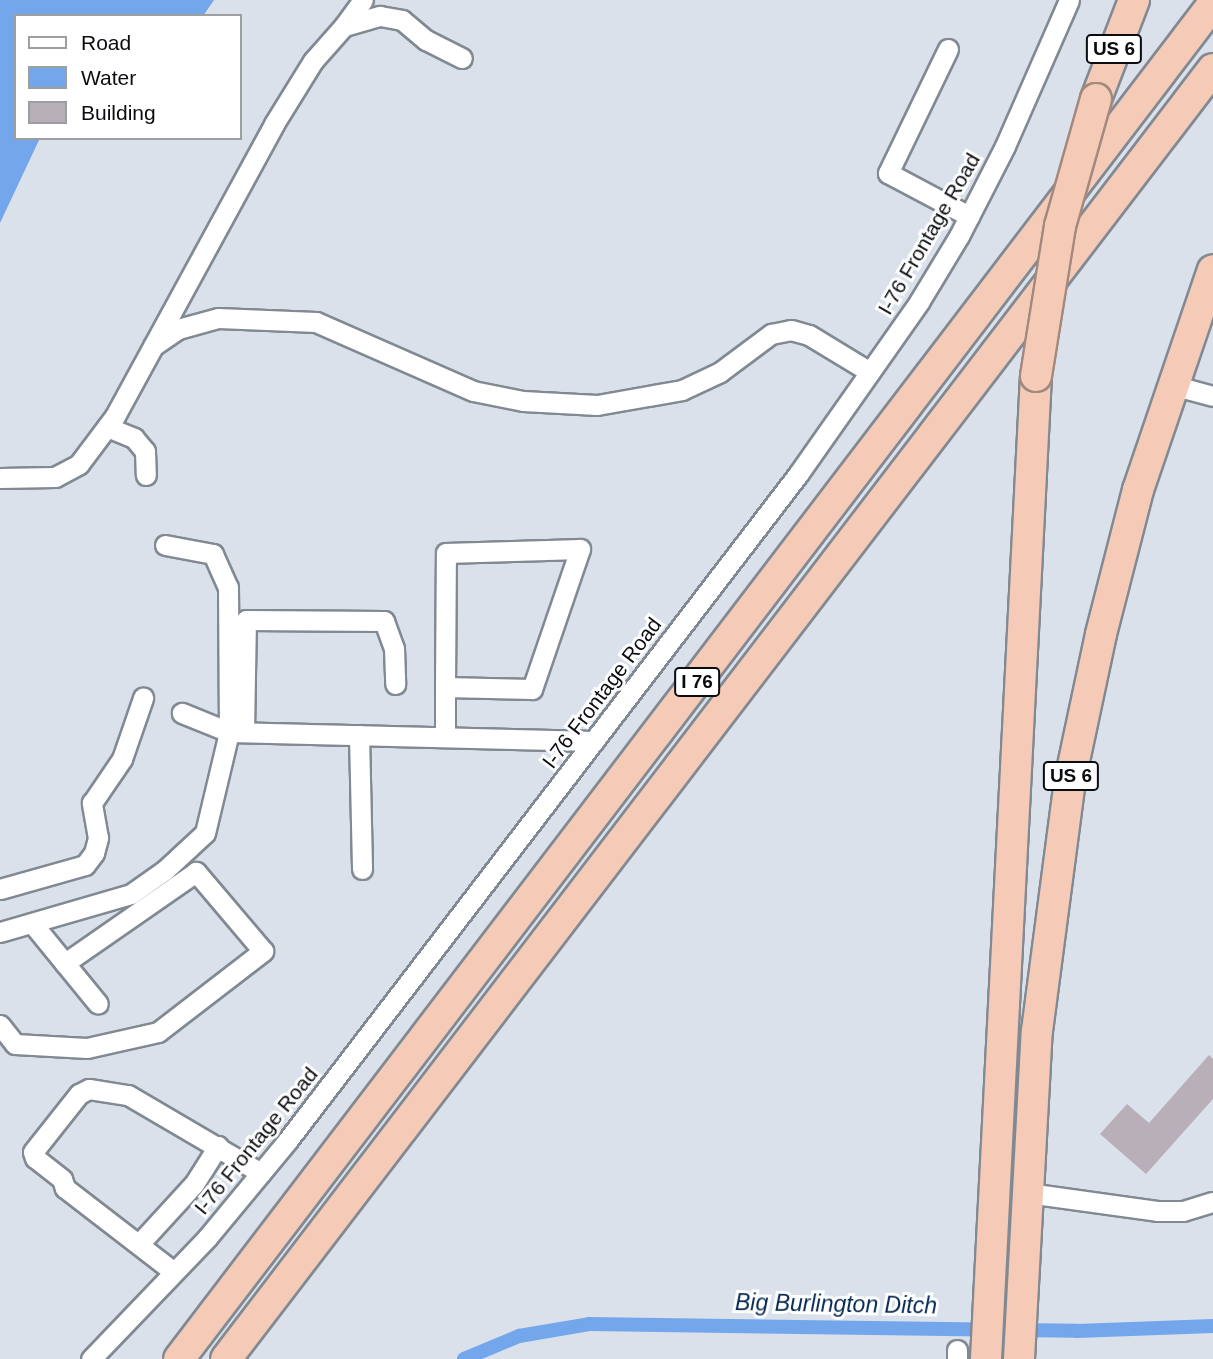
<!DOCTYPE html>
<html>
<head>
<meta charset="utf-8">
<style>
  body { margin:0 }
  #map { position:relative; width:1213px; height:1359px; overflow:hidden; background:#dae1eb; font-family:Helvetica,sans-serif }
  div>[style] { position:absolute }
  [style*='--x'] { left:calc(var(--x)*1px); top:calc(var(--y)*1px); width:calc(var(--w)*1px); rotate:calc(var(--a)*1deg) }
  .water>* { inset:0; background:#73a6ea }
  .canal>* { height:14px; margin:-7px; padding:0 7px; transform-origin:7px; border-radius:7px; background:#73a6ea }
  .building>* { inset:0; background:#b8afb9 }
  .roads { filter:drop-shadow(2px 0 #818992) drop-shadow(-2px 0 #818992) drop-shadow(0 2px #818992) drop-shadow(0 -2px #818992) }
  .minor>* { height:19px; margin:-9.5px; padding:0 9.5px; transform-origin:9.5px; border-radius:9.5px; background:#fff }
  .highway>* { height:30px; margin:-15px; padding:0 15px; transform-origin:15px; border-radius:15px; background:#f5cbb8 }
  .bridges { filter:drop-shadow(2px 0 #a3887d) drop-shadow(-2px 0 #a3887d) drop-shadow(0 2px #a3887d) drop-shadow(0 -2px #a3887d) }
  .highway-bridge>* { height:30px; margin:-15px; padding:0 15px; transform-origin:15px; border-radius:15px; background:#f5cbb8 }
  span { translate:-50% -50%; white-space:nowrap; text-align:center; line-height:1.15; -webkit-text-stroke:6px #fff; paint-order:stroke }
  .shield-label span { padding:2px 5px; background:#fff; border:2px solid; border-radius:5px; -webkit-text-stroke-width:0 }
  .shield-label { font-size:19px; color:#0a0c0f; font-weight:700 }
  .street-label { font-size:21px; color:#0a0c0f }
  .water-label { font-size:23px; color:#072a54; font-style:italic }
  .legend { position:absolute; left:14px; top:14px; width:228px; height:126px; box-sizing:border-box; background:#fff; border:2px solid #9d9e9f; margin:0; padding:9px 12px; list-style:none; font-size:21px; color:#0a0c0f }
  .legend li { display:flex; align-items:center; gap:14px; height:35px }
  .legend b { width:35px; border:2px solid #9d9e9f }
</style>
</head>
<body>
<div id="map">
  <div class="water">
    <i style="clip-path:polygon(0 0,214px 0,203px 16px,16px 16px,16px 138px,40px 138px,0 223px)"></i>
  </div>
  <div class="canal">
    <i style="--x:464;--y:1359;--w:60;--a:-22.7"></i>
    <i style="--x:519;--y:1336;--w:71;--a:-9.7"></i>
    <i style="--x:589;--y:1324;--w:488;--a:0.8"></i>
    <i style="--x:1077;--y:1331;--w:136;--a:-2.1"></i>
  </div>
  <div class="building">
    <i style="clip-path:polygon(1209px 1055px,1213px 1059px,1213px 1099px,1146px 1174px,1100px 1134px,1127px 1104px,1149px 1123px)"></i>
  </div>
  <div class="roads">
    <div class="minor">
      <i style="--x:344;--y:26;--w:32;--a:-54"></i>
      <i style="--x:948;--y:49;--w:138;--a:115.8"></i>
      <i style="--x:888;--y:173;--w:92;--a:28"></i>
      <i style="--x:153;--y:346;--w:30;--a:-34"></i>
      <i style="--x:178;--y:329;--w:41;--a:-15.4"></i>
      <i style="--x:218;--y:318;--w:98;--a:2.3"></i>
      <i style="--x:316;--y:322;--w:171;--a:23.7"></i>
      <i style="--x:473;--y:391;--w:51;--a:11.3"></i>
      <i style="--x:523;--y:401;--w:74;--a:3.1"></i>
      <i style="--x:597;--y:405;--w:86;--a:-10"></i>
      <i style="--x:682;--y:390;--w:42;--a:-25.3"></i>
      <i style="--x:720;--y:372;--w:64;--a:-36.7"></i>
      <i style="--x:771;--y:334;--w:20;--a:-11"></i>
      <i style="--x:791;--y:330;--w:19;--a:16"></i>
      <i style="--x:809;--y:335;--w:71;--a:31.2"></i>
      <i style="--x:1172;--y:385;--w:42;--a:15"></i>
      <i style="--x:107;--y:427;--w:29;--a:22"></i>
      <i style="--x:134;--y:438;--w:17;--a:50"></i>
      <i style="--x:145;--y:451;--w:24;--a:88"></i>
      <i style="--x:0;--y:478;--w:55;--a:-1"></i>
      <i style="--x:55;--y:477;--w:27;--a:-28"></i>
      <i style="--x:79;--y:464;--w:60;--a:-53.1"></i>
      <i style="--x:115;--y:416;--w:332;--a:-61.4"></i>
      <i style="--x:274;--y:124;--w:74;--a:-58.2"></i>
      <i style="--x:313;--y:61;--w:47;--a:-48.5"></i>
      <i style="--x:344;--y:26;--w:37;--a:-16"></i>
      <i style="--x:380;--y:16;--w:22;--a:10"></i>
      <i style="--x:402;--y:20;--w:31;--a:40"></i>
      <i style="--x:426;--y:40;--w:40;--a:26.6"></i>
      <i style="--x:165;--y:545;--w:49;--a:10.6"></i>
      <i style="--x:213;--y:554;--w:36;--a:66"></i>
      <i style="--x:228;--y:587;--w:145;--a:89.6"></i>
      <i style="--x:229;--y:732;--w:51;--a:-158"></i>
      <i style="--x:445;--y:687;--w:134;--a:-89.6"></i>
      <i style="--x:446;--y:553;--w:134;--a:-1.7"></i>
      <i style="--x:580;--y:549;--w:148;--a:108.9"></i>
      <i style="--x:532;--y:689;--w:87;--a:-178.7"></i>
      <i style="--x:445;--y:687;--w:50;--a:90"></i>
      <i style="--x:244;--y:732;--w:112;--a:-89"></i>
      <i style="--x:246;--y:620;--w:138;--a:0.4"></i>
      <i style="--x:384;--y:621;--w:29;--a:70"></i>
      <i style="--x:394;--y:648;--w:36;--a:88"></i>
      <i style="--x:359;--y:735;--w:134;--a:88.7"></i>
      <i style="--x:0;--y:889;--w:88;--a:-15.8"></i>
      <i style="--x:85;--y:865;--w:15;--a:-53"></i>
      <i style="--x:94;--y:853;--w:16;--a:-75"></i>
      <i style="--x:98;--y:838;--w:36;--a:-100"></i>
      <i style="--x:92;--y:803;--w:53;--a:-55.7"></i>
      <i style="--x:122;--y:759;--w:65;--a:-71"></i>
      <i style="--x:32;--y:923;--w:104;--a:50.8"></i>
      <i style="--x:0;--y:932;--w:136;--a:-16.2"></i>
      <i style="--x:131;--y:894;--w:42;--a:-35.2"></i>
      <i style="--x:165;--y:870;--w:54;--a:-42.8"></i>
      <i style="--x:205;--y:833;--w:104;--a:-76.6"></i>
      <i style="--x:229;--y:732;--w:365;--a:1.4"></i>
      <i style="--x:0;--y:1025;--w:24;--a:52"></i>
      <i style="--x:15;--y:1044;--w:72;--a:3.2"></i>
      <i style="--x:87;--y:1048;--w:73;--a:-12.7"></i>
      <i style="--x:158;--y:1032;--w:133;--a:-37.6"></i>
      <i style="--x:263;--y:951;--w:104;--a:-130.3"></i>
      <i style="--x:196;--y:872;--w:160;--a:145.2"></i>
      <i style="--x:1028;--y:1193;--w:130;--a:7.9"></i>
      <i style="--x:1157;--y:1211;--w:26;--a:0"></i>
      <i style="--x:1183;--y:1211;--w:31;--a:-17"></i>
      <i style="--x:139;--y:1244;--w:81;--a:-47.5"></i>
      <i style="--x:194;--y:1184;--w:45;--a:-57.7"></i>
      <i style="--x:174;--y:1272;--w:138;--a:-142.4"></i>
      <i style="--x:65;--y:1188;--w:9;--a:-108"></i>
      <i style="--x:62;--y:1179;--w:34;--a:-142"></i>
      <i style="--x:35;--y:1158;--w:6;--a:-108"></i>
      <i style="--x:33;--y:1152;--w:74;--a:-51.6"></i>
      <i style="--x:79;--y:1094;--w:11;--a:-27"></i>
      <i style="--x:89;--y:1089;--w:39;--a:9"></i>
      <i style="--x:128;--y:1095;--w:154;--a:30.4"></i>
      <i style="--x:91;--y:1359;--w:168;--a:-46.2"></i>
      <i style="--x:207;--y:1238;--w:127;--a:-50.4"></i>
      <i style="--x:288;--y:1140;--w:840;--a:-52.54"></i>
      <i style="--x:799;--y:473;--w:209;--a:-54.9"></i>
      <i style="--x:919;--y:302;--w:77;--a:-58.8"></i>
      <i style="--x:959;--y:236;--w:101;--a:-62.9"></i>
      <i style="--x:1005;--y:146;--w:159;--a:-66.3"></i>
      <i style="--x:957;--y:1359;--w:9;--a:-90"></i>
    </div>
    <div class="highway">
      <i style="--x:1096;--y:99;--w:106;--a:-69"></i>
      <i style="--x:179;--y:1359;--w:1704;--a:-52.65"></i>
      <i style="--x:226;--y:1359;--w:1624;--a:-52.58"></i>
      <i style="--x:986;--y:1359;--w:984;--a:-87.09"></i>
      <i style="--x:1019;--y:1359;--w:328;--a:-86.9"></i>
      <i style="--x:1037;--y:1031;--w:253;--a:-82.5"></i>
      <i style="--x:1070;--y:780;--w:149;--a:-78"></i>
      <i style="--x:1101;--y:634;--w:149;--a:-75.6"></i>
      <i style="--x:1138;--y:490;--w:232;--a:-71.2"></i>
    </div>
  </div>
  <div class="bridges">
    <div class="highway-bridge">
      <i style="--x:1036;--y:376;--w:152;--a:-80.9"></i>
      <i style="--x:1060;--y:226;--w:132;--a:-74.2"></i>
    </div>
  </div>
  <div class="shield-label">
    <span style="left:1114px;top:49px">US 6</span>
    <span style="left:697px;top:682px">I 76</span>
    <span style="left:1071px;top:776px">US 6</span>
  </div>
  <div class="street-label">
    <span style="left:929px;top:234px;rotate:-60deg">I-76 Frontage Road</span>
    <span style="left:602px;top:693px;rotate:-53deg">I-76 Frontage Road</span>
    <span style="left:256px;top:1141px;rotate:-51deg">I-76 Frontage Road</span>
  </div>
  <div class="water-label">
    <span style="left:836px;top:1304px;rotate:1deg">Big Burlington Ditch</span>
  </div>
  <ul class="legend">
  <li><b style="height:9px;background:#fff"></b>Road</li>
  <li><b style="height:19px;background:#73a6ea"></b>Water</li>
  <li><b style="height:19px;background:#b8afb9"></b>Building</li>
  </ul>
</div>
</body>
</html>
